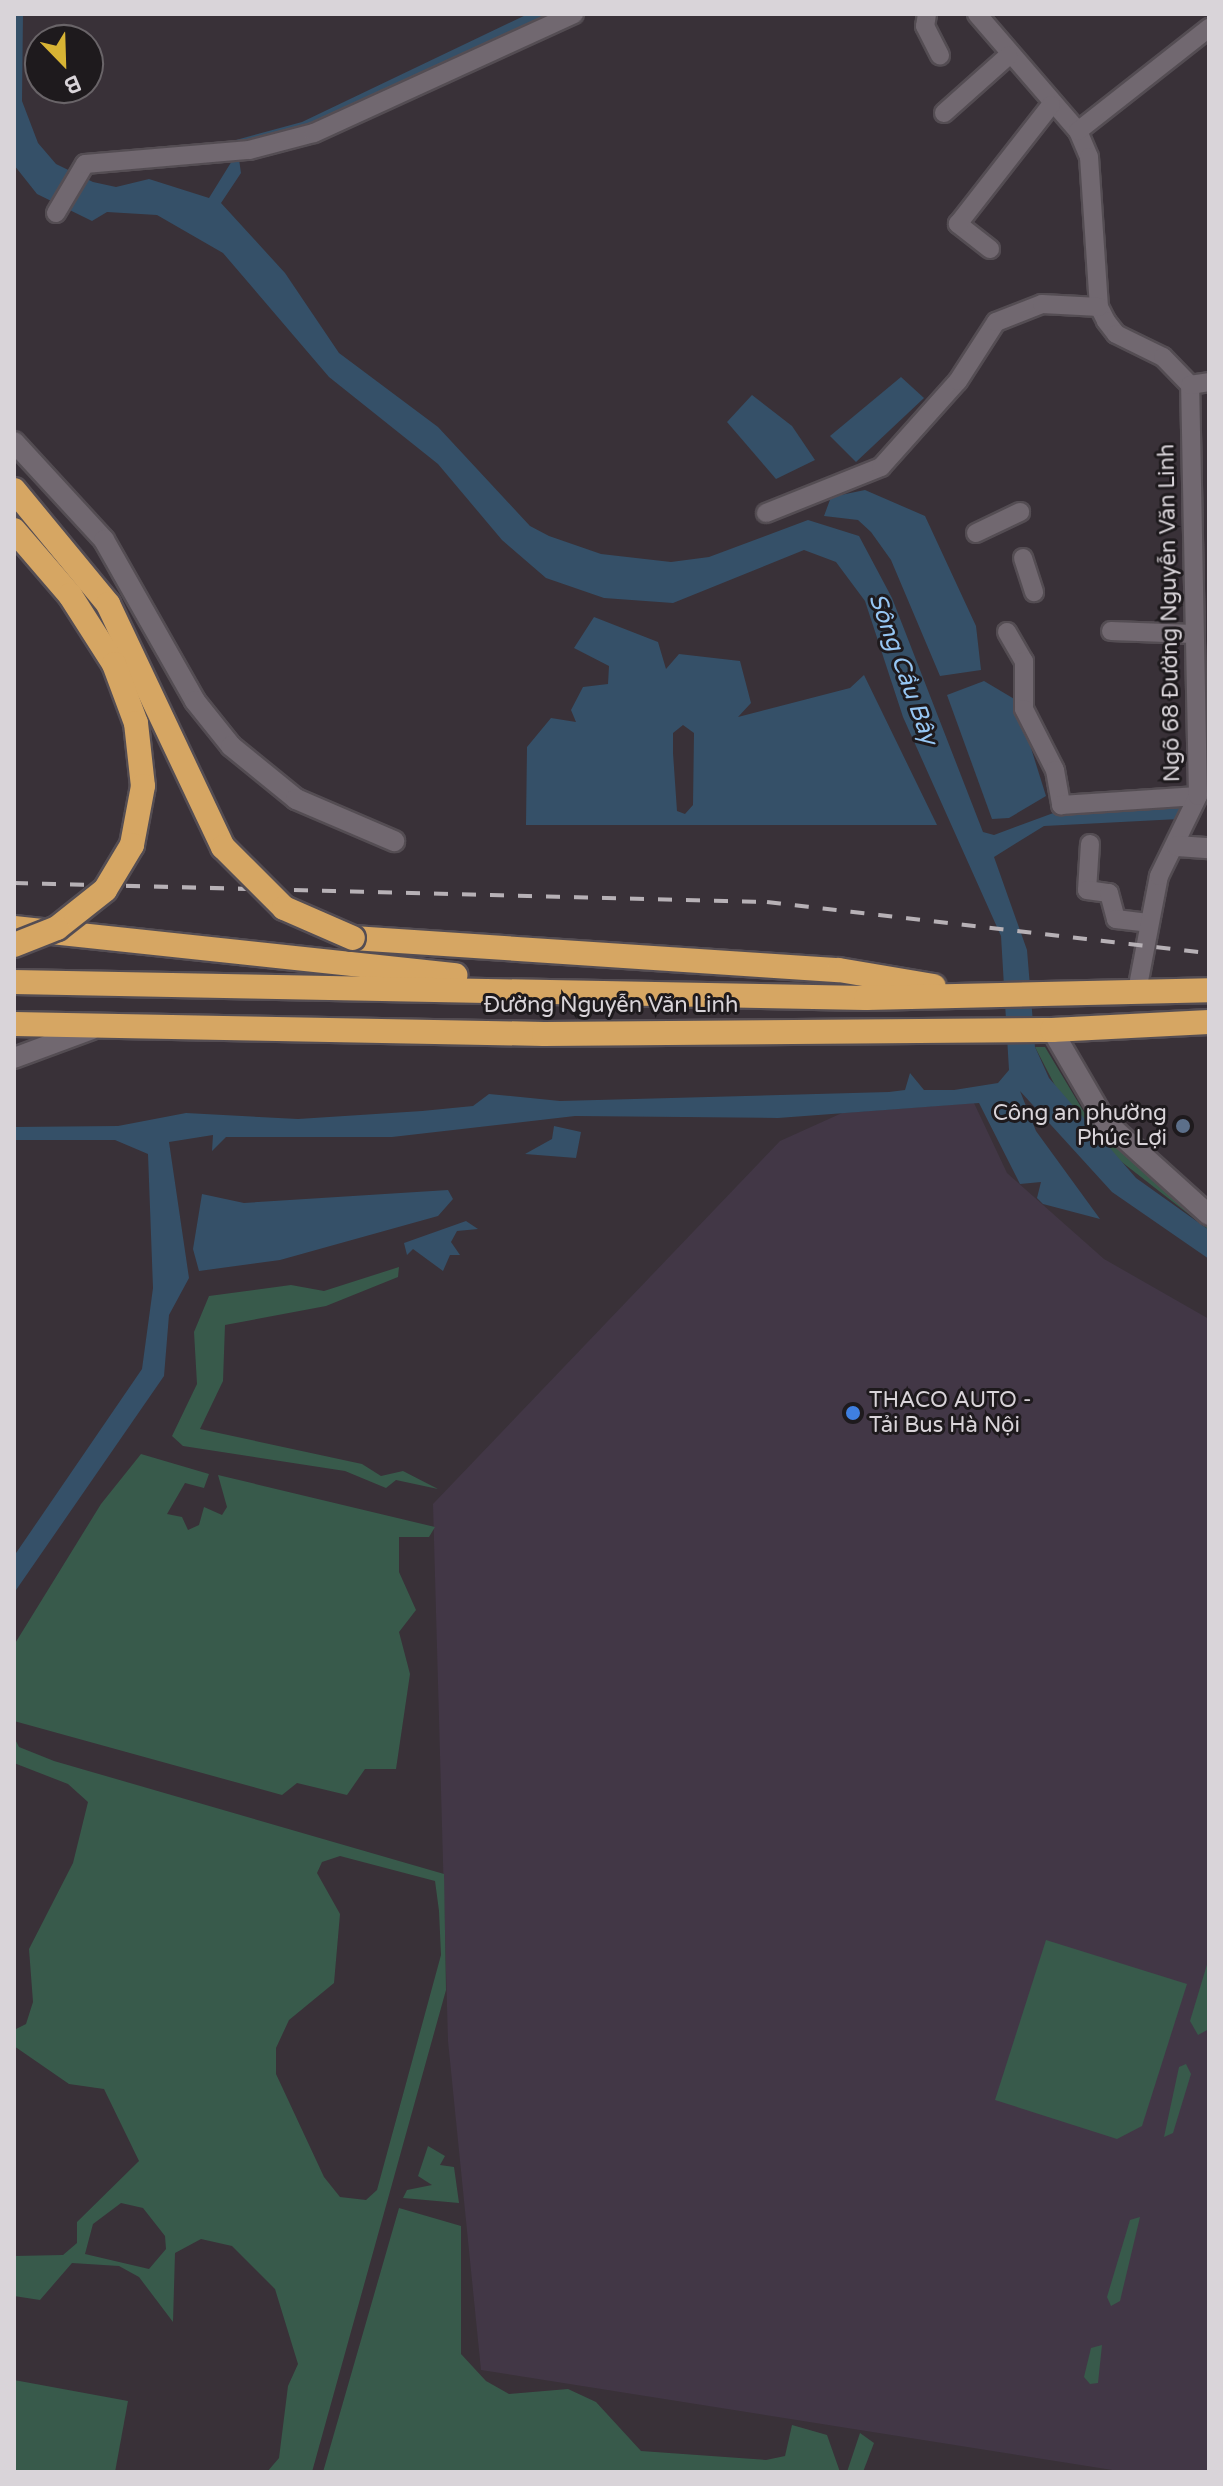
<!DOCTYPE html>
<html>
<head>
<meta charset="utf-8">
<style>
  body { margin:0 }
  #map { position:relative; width:1223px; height:2486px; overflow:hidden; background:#393138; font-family:"Varela Round",sans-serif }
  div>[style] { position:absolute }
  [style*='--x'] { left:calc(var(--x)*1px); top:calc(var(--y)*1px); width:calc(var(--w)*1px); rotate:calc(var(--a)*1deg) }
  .industrial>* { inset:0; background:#423746 }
  .green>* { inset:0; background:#385a4b }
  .water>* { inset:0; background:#355068 }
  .roads { filter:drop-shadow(2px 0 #544d53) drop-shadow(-2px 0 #544d53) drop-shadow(0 2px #544d53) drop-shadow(0 -2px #544d53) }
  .street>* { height:18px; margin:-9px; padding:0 9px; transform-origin:9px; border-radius:9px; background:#716870 }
  .secondary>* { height:20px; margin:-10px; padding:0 10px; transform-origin:10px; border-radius:10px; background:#716870 }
  .highway>* { height:24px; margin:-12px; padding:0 12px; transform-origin:12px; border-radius:12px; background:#d6a663 }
  .rail>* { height:4px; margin-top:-2px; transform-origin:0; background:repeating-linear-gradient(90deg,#b7b1b6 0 14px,transparent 0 28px) }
  .bridges { filter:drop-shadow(2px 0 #544d53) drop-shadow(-2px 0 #544d53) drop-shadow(0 2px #544d53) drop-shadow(0 -2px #544d53) }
  .highway-bridge>* { height:24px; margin:-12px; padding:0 12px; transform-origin:12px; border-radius:12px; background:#d6a663 }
  .dots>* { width:22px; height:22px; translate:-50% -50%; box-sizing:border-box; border:4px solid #1e1a1d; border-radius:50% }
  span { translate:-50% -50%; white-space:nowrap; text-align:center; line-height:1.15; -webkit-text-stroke:6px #1e1a1d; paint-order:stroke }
  .street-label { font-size:22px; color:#d9d4d9 }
  .poi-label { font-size:22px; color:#d9d4d9 }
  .right { translate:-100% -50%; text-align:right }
  .left { translate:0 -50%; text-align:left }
  .water-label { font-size:24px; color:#96c6f3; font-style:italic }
  .frame { position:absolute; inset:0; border:16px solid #d9d4d9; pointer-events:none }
  .north { position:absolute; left:24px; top:24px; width:80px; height:80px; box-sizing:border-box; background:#1e1a1d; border:2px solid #696468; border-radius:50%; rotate:157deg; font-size:22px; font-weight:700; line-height:32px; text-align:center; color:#d9d4d9 }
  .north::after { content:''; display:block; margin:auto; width:28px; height:36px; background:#d8b434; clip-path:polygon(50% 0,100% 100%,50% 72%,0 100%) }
</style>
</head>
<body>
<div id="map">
  <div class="industrial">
    <i style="clip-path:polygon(974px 1103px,1007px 1173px,1104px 1259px,1209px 1319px,1209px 2472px,1125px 2472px,481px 2370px,448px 2041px,433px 1504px,780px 1141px,842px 1113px)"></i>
  </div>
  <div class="green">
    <i style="clip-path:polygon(1035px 1047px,1045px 1047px,1084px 1112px,1120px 1150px,1209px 1220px,1209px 1230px,1100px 1145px,1061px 1097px)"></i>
    <i style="clip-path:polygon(399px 1267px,398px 1277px,326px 1306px,225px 1325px,223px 1381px,200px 1429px,362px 1464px,381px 1476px,403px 1471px,438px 1489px,396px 1480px,386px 1488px,345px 1471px,183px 1446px,172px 1436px,197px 1384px,194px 1332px,209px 1296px,291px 1285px,324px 1291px)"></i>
    <i style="clip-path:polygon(141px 1454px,209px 1474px,204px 1488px,185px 1483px,167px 1514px,182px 1517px,188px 1530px,199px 1525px,204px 1507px,222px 1515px,227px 1507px,218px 1475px,435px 1527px,429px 1537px,399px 1537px,399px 1572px,416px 1610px,399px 1632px,410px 1674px,396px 1769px,365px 1769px,347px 1795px,297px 1783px,282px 1795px,14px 1721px,14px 1645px,101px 1504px)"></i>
    <i style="clip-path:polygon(evenodd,14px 1737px,19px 1747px,54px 1761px,444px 1874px,446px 1990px,312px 2472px,267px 2472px,279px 2458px,288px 2386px,298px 2364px,275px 2289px,232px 2246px,201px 2239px,175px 2253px,173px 2322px,139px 2277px,119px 2266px,72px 2263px,40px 2300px,14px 2296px,14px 2256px,63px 2255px,77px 2243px,77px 2222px,139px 2161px,104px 2089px,69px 2084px,14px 2046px,14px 2030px,26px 2024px,33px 2002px,29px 1949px,73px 1863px,88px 1802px,68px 1784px,14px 1763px,14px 1737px,340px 1856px,435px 1881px,439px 1911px,441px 1955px,377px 2190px,366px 2200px,340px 2197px,324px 2177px,276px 2074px,276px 2048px,289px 2020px,334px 1983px,340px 1914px,317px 1873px,322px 1862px,340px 1856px,14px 1737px,121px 2203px,143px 2208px,165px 2236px,166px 2249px,149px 2269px,85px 2254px,93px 2224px,121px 2203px)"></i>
    <i style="clip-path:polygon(1046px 1940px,1187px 1984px,1142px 2126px,1117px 2139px,995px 2100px)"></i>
    <i style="clip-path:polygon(1209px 1958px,1209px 2029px,1198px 2035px,1190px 2021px)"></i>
    <i style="clip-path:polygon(1186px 2064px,1191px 2074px,1173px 2133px,1164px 2137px,1179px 2067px)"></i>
    <i style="clip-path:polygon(428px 2146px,445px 2156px,440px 2165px,454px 2167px,459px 2203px,403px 2198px,407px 2190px,432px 2185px,418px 2176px)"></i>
    <i style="clip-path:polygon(399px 2208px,461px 2226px,461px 2354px,486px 2381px,509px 2394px,568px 2389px,596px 2402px,641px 2451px,766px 2460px,785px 2456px,792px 2425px,827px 2435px,840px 2472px,323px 2472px)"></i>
    <i style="clip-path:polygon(1140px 2217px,1120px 2301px,1111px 2306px,1107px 2297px,1130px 2220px)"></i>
    <i style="clip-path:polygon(1102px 2345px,1098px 2383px,1090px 2384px,1084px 2377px,1091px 2348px)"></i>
    <i style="clip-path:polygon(14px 2380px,128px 2401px,115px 2472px,14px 2472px)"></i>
    <i style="clip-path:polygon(860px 2433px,874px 2443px,863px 2472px,847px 2472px)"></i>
  </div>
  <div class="water">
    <i style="clip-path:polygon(14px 14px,23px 14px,22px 101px,38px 143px,56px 164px,93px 182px,116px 187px,149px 179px,209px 198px,235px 156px,236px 140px,302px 122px,528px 14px,561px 14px,239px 159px,241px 173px,221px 203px,285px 273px,339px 353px,438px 427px,530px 526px,549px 536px,601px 554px,671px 562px,709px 557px,808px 520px,859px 536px,892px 598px,983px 832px,994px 835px,1067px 808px,1187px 806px,1179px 819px,1044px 826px,994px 857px,1027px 950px,1035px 1047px,1049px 1078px,1136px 1178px,1209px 1230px,1209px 1259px,1112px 1192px,1020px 1091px,1036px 1131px,1100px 1219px,1043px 1204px,1037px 1198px,1041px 1182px,1020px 1184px,979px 1103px,778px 1118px,575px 1116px,392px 1137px,226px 1137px,212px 1151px,213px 1135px,169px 1142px,189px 1278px,169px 1315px,164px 1376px,14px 1593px,14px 1556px,142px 1369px,153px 1288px,148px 1154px,115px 1140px,14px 1140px,14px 1127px,118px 1126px,186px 1113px,298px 1119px,422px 1111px,473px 1106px,489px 1094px,560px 1101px,889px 1092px,905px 1090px,910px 1073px,924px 1090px,954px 1090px,998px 1083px,1009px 1070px,1001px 936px,903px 717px,865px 601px,836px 562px,804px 550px,673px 603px,604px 598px,546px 578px,502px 540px,438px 464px,329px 377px,223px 253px,157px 215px,107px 212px,92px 221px,37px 194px,14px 165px)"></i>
    <i style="clip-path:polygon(901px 377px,924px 398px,856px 462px,830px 436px)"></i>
    <i style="clip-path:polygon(752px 395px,792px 426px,815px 460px,776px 479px,727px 422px)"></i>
    <i style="clip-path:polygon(865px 490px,925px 516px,976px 626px,981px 670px,940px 676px,891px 560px,871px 532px,858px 520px,824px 516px,831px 497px)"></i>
    <i style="clip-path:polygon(evenodd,594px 617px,658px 642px,666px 669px,679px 654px,740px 661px,751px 703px,738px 717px,850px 688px,864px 675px,937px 825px,526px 825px,527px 747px,551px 718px,576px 722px,571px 710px,583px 687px,608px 684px,609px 666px,574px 648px,594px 617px,683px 725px,694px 733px,693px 805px,685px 814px,677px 811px,673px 753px,673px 733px,683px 725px)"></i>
    <i style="clip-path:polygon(984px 681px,1016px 700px,1046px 796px,1009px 818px,992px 819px,947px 695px)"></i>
    <i style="clip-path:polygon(554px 1126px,581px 1132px,576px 1158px,525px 1154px,552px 1139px)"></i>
    <i style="clip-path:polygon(448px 1190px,453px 1199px,438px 1216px,280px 1260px,199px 1271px,193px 1249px,202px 1194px,244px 1203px)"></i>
    <i style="clip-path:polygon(466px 1221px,478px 1229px,457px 1231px,451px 1242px,460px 1255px,450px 1255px,443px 1271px,413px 1249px,407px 1255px,404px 1243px)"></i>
  </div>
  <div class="roads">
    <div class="street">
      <i style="--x:927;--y:14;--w:12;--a:99"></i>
      <i style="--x:925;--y:26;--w:33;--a:63"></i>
      <i style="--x:977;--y:14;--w:155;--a:49.2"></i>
      <i style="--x:1078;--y:131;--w:28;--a:67"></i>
      <i style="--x:1089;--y:157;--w:150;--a:86.2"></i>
      <i style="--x:1099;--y:307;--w:16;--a:63"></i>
      <i style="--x:1106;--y:321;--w:16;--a:52"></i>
      <i style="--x:1116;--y:334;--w:52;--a:26.1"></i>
      <i style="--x:1163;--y:357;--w:39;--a:46"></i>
      <i style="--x:944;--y:113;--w:86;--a:-41.7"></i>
      <i style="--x:1078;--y:131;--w:167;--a:-38.2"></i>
      <i style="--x:56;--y:213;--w:57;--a:-59.4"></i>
      <i style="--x:85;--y:164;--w:165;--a:-4.9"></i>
      <i style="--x:249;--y:150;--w:67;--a:-14.7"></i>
      <i style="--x:314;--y:133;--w:286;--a:-24.6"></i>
      <i style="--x:990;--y:249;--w:41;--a:-142"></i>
      <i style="--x:958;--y:224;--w:151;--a:-52"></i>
      <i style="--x:766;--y:513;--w:124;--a:-21.8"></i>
      <i style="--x:881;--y:467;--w:115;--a:-48.2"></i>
      <i style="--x:958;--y:381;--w:70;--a:-57.2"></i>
      <i style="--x:996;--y:322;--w:49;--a:-21.4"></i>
      <i style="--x:1042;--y:304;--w:57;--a:3"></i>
      <i style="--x:976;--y:533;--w:49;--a:-25.5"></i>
      <i style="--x:1023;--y:558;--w:36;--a:72"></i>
      <i style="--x:1111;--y:631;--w:83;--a:2.1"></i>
      <i style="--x:1007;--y:632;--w:34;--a:60"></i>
      <i style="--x:1024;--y:661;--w:48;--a:90"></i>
      <i style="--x:1024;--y:709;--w:68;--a:63.1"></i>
      <i style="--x:1055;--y:770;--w:36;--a:80"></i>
      <i style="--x:1061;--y:805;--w:137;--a:-3.8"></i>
      <i style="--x:1090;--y:844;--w:46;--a:93.7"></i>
      <i style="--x:1087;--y:890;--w:22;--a:8"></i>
      <i style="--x:1109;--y:893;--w:27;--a:75"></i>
      <i style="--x:1116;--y:919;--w:32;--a:7"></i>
      <i style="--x:1137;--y:991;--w:117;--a:-79.2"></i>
      <i style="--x:1159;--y:876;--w:89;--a:-64"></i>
      <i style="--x:1198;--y:796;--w:411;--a:-91.1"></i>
      <i style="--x:1190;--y:385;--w:19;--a:-9"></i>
    </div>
    <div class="secondary">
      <i style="--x:14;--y:442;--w:133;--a:47.4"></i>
      <i style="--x:104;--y:540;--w:185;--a:60.5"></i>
      <i style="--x:195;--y:701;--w:58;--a:51.3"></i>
      <i style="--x:231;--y:746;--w:84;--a:39.2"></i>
      <i style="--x:296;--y:799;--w:107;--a:23.2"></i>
      <i style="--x:1177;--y:846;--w:32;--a:4"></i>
      <i style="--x:1052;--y:1030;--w:105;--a:59.8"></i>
      <i style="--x:1105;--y:1121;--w:140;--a:42.1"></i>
      <i style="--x:14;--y:1058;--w:83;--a:-20.4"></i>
    </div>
    <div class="highway">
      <i style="--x:14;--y:928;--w:444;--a:6.1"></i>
      <i style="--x:353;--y:938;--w:487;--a:3.8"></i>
      <i style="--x:839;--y:970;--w:96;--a:9.6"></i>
      <i style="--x:14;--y:982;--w:852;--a:1.08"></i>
      <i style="--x:866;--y:998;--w:343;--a:-1.3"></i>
      <i style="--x:14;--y:1024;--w:530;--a:1.08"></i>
      <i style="--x:544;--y:1034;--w:508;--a:-0.45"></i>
      <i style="--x:1052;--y:1030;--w:157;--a:-2.9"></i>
    </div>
  </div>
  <div class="rail">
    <i style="--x:14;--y:883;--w:753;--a:1.45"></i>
    <i style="--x:767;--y:902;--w:445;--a:6.6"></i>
  </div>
  <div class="bridges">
    <div class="highway-bridge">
      <i style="--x:14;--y:490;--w:148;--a:50.5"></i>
      <i style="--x:108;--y:604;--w:269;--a:64.7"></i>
      <i style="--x:223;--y:847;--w:86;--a:45"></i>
      <i style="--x:284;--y:908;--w:75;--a:23.5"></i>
      <i style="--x:14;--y:530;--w:86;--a:49.3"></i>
      <i style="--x:70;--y:595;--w:82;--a:57.5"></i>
      <i style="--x:114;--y:664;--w:63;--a:69.6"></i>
      <i style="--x:136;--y:723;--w:63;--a:83.7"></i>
      <i style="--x:143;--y:786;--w:60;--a:100.6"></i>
      <i style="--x:132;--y:845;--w:52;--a:121"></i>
      <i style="--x:105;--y:890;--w:61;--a:141.6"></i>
      <i style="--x:57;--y:928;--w:46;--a:158.4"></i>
    </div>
  </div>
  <div class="dots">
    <i style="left:1183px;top:1126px;background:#5c6f8a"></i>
    <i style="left:853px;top:1413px;background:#3f7fe0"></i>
  </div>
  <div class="street-label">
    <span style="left:1170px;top:613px;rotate:-91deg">Ngõ 68 Đường Nguyễn Văn Linh</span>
    <span style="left:611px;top:1006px">Đường Nguyễn Văn Linh</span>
  </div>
  <div class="poi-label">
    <span class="right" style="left:1167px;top:1126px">Công an phường<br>Phúc Lợi</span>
    <span class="left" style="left:869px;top:1413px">THACO AUTO -<br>Tải Bus Hà Nội</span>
  </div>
  <div class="water-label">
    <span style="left:903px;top:669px;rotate:70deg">Sông Cầu Bây</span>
  </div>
  <div class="frame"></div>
  <div class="north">B</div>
</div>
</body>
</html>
